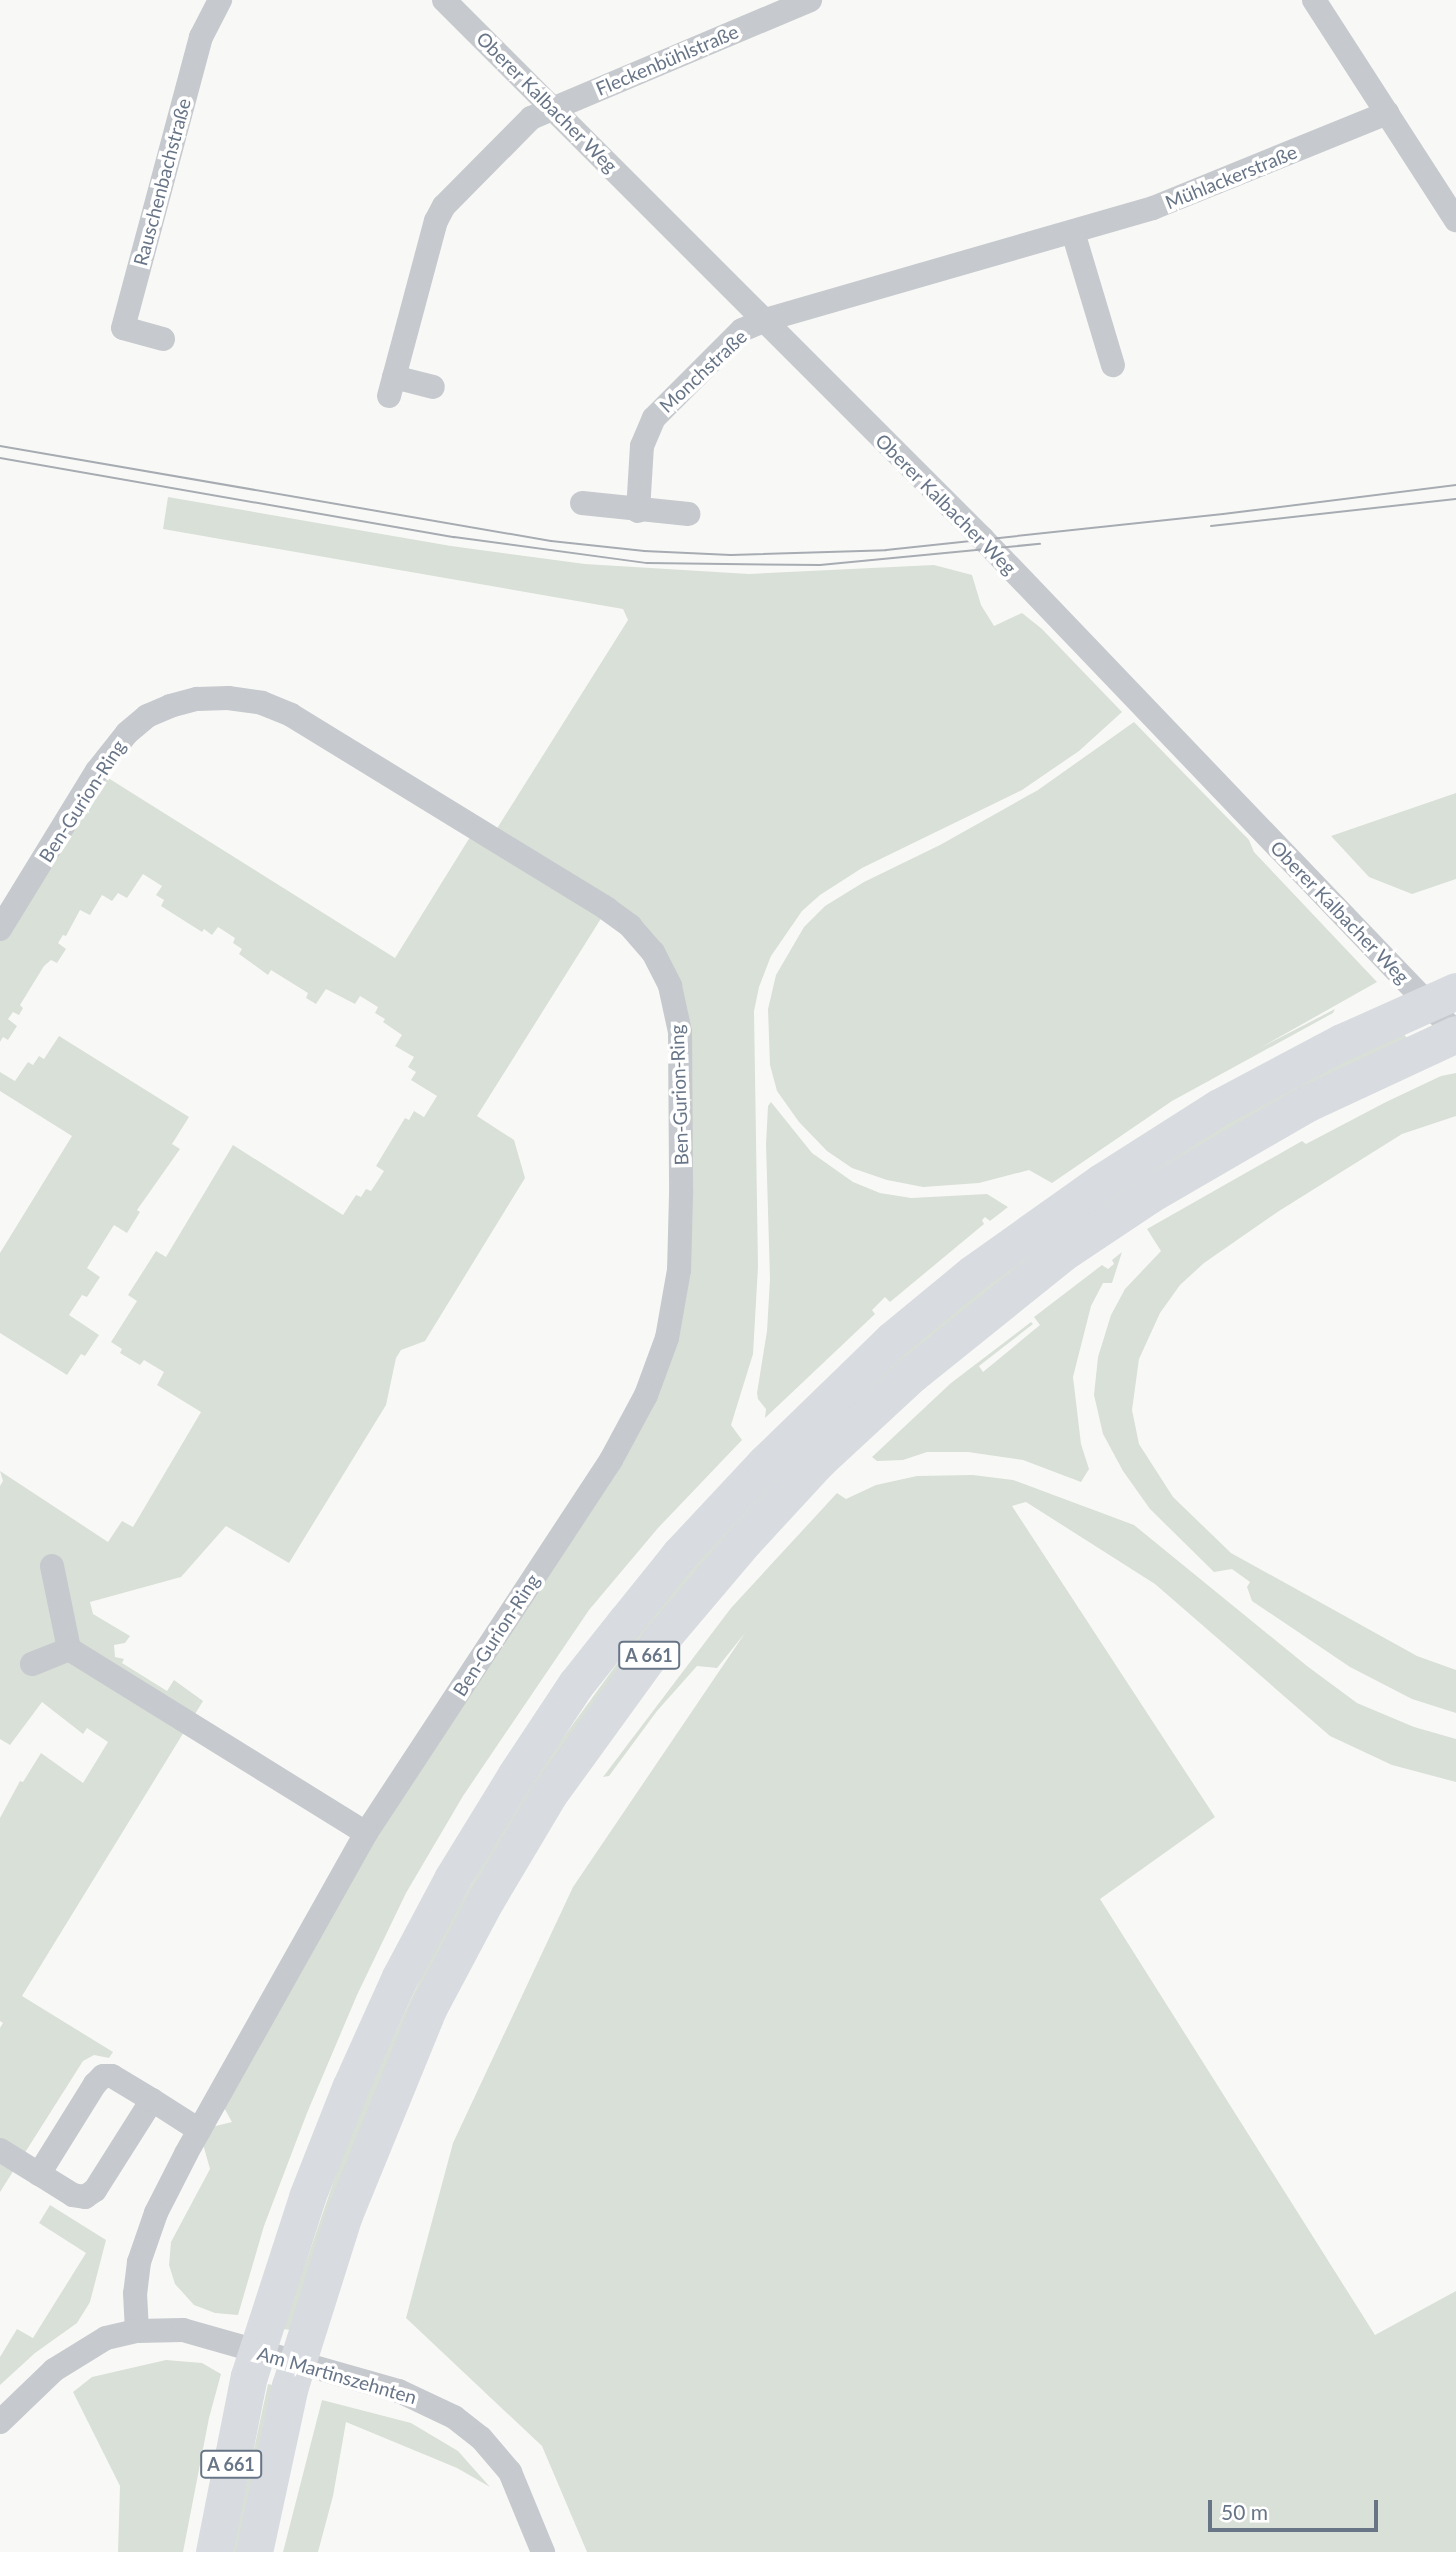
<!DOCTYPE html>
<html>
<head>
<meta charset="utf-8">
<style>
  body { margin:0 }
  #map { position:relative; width:1456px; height:2552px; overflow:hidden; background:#f8f9f6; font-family:Lato,sans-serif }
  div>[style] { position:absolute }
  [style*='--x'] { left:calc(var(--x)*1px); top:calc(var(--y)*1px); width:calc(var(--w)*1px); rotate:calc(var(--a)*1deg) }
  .green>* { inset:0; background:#d9e0d7 }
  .minor>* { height:24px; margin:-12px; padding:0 12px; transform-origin:12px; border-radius:12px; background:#c6c9cd }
  .highway>* { height:37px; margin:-18.5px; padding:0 18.5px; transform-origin:18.5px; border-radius:18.5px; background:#d8dbdf }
  .tram>* { height:2px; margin:-1px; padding:0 1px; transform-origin:1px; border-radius:1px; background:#a7abb2 }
  span { translate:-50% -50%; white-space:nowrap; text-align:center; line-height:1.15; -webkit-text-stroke:7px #fff; paint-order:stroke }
  .shield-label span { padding:2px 5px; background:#fff; border:2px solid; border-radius:5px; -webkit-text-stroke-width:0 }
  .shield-label { font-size:18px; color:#687587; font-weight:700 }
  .street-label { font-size:19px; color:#687587 }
  .scale { position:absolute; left:1208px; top:2500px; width:170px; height:32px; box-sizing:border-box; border:4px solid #687587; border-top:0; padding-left:9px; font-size:21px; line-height:24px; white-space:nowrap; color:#687587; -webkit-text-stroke:5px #fff; paint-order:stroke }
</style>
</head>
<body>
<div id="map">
  <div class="green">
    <i style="clip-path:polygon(168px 497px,451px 546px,585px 564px,749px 574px,934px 565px,972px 575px,981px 605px,994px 626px,1022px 613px,1042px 629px,1122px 712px,1079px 751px,1022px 790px,862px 868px,820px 895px,802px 911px,771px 956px,759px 987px,754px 1011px,758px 1267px,753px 1354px,731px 1425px,742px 1440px,658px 1528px,589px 1610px,463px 1796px,406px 1893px,357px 1995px,307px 2113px,264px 2226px,238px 2315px,215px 2313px,194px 2305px,175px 2284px,169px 2265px,171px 2242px,210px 2169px,199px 2130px,232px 2122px,218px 2097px,366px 1833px,611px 1460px,679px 1270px,670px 986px,607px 909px,477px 1116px,514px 1140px,525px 1178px,425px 1341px,401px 1350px,396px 1358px,386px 1405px,289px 1563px,226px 1526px,181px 1577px,90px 1602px,93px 1614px,130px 1636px,125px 1643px,114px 1645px,115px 1657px,124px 1659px,122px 1663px,167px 1691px,174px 1680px,203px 1701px,22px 1996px,113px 2052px,109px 2058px,94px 2055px,83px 2061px,0 2192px,0 2028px,3px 2023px,0 2021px,0 1818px,20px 1781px,23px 1782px,41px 1753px,83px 1783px,108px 1742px,87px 1728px,83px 1734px,42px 1702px,10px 1745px,0 1739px,0 1486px,3px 1481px,0 1471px,108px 1542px,122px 1521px,133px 1527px,201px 1412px,157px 1385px,164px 1372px,144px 1360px,140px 1365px,120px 1353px,122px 1349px,111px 1342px,137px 1301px,128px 1295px,156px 1251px,166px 1257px,233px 1145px,343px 1215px,356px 1195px,361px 1197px,366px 1189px,371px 1191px,384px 1171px,376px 1166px,405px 1118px,409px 1120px,414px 1111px,424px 1117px,437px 1096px,411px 1080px,416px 1072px,408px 1067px,414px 1057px,395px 1046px,402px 1035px,383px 1022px,385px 1019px,375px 1013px,378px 1007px,360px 996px,355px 1004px,326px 989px,316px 1004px,306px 998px,308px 993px,271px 970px,268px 975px,239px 954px,242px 949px,233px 943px,235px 938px,218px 927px,212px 935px,204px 929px,202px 932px,161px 906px,164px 900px,156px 895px,162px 886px,143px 874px,127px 898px,118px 893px,112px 901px,102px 895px,90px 915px,80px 910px,66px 936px,63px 935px,58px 943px,66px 949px,57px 963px,51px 960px,44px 966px,20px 1005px,23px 1008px,19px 1015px,13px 1012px,8px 1019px,17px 1026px,8px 1040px,3px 1037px,0 1042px,0 929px,97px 771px,395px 958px,475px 829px,491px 838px,628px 620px,623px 609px,163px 529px)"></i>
    <i style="clip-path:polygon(1134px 722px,1249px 840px,1254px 852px,1377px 982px,1260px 1048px,1335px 1009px,1333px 1013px,1172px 1101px,1052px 1183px,1029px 1170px,979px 1183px,923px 1187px,887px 1180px,852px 1168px,827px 1151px,799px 1122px,777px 1091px,770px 1065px,768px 1009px,776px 975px,804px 927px,825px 906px,864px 882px,940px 845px,1038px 790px)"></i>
    <i style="clip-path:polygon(1456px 793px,1456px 879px,1412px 894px,1369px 877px,1331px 836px)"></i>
    <i style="clip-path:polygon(1402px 1032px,1407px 1038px,1277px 1101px,1119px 1196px,605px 1688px,291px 2330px,283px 2329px,352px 2128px,435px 1947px,530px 1783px,665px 1598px,749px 1503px,907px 1349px,994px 1278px,1122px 1185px,1280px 1092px)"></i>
    <i style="clip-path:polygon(59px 1036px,189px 1117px,172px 1144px,180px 1149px,137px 1210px,140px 1212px,127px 1233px,114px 1225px,87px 1268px,100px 1277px,87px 1297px,82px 1295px,69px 1315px,99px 1335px,85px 1356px,81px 1354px,67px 1375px,0 1333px,0 1253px,72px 1136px,0 1091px,0 1072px,15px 1081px,28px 1062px,33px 1065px,39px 1056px,44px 1059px)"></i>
    <i style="clip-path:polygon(1456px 1073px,1456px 1116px,1402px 1134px,1279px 1211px,1204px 1263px,1180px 1285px,1160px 1313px,1139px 1359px,1132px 1410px,1139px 1444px,1173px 1497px,1231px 1553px,1417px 1656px,1456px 1670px,1456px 1713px,1412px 1699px,1350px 1667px,1252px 1601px,1247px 1587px,1250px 1582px,1232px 1569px,1214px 1572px,1150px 1509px,1123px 1471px,1103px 1434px,1094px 1395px,1098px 1357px,1111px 1315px,1125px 1289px,1161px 1251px,1147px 1229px,1302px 1141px,1306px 1144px,1386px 1102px,1441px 1076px)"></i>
    <i style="clip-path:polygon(771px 1102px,812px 1153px,853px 1182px,880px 1193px,911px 1198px,987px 1194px,1008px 1207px,990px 1221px,985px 1217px,982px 1220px,984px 1224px,890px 1302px,885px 1297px,872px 1310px,875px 1314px,765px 1418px,766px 1409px,758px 1399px,757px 1393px,767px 1331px,770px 1279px,766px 1144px,768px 1106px)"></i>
    <i style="clip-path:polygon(1122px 1252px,1112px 1283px,1103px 1283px,1091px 1306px,1073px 1377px,1081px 1444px,1089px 1469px,1081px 1482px,1023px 1460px,968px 1452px,927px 1452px,903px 1460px,877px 1461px,872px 1457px,951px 1383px,1031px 1322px,1033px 1324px,979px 1366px,983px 1372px,1040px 1325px,1034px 1317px,1102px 1265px,1108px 1269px,1114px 1264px,1112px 1260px)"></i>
    <i style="clip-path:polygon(973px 1475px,1013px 1480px,1134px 1525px,1307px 1666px,1357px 1703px,1414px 1727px,1456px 1739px,1456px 1782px,1392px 1765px,1330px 1736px,1155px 1584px,1026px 1502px,1012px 1506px,1215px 1817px,1100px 1899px,1375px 2335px,1456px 2291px,1456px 2552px,587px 2552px,542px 2446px,406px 2318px,453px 2143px,573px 1887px,745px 1633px,717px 1668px,697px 1666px,657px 1711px,609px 1776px,603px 1777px,731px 1608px,837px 1493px,846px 1499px,876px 1485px,917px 1476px)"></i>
    <i style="clip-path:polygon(50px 2205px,106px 2240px,90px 2302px,77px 2323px,35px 2353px,0 2385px,0 2357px,17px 2329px,33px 2338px,86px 2253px,39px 2223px)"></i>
    <i style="clip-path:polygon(166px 2360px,202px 2363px,221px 2374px,209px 2418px,183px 2552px,118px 2552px,120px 2486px,73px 2392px,92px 2377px)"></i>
    <i style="clip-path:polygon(268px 2384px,277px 2386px,240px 2552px,232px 2552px)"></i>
    <i style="clip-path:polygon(322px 2400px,411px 2423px,458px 2451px,490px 2487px,457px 2468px,346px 2422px,333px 2496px,318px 2552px,283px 2552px)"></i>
  </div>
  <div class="minor">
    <i style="--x:444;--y:0;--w:762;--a:45"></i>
    <i style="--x:983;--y:539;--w:684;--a:46.24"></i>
    <i style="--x:1314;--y:0;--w:262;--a:57.2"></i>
    <i style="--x:1073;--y:232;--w:139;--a:73.3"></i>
    <i style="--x:163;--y:339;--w:41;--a:-164.6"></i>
    <i style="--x:123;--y:328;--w:301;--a:-75"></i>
    <i style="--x:201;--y:37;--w:42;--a:-62.8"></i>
    <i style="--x:394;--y:377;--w:40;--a:14.4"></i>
    <i style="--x:389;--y:396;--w:181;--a:-75"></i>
    <i style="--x:436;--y:221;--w:17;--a:-62"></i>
    <i style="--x:444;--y:206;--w:124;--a:-45.3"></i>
    <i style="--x:531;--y:118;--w:303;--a:-22.9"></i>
    <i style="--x:582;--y:503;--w:107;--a:5.9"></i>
    <i style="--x:638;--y:511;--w:65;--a:-86.5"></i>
    <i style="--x:642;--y:446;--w:30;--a:-67"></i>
    <i style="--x:654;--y:418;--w:124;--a:-45"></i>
    <i style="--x:742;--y:330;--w:25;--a:-23"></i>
    <i style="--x:765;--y:320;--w:404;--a:-16.1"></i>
    <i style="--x:1153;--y:208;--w:253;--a:-22.1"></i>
    <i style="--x:0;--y:929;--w:185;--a:-58.5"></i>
    <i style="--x:97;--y:771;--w:48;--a:-51.7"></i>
    <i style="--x:127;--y:733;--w:26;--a:-40"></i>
    <i style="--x:147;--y:716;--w:25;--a:-23"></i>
    <i style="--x:170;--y:706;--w:28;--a:-15"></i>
    <i style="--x:197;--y:699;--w:31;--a:-2"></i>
    <i style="--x:228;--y:698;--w:34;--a:8"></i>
    <i style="--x:262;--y:703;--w:31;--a:22"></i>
    <i style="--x:291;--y:715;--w:371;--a:31.5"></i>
    <i style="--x:607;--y:909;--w:29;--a:36"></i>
    <i style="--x:630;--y:926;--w:35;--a:49"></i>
    <i style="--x:653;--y:952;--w:38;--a:63"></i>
    <i style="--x:670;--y:986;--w:47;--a:77.7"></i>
    <i style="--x:680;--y:1032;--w:163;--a:89.6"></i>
    <i style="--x:681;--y:1195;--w:75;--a:91.5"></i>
    <i style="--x:679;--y:1270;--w:69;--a:100"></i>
    <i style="--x:667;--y:1338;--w:61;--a:110.2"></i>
    <i style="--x:646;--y:1395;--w:74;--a:118.3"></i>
    <i style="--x:611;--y:1460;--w:446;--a:123.3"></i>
    <i style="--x:366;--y:1833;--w:368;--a:119.3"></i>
    <i style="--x:186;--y:2154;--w:66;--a:117"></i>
    <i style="--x:156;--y:2213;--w:52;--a:109.1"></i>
    <i style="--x:139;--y:2262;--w:31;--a:97"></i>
    <i style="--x:135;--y:2293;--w:38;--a:87"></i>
    <i style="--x:52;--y:1566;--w:85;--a:78.4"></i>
    <i style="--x:69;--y:1649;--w:349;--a:31.8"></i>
    <i style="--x:32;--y:1664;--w:40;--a:-22"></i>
    <i style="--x:152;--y:2100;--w:107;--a:122.3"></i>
    <i style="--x:95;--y:2190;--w:12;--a:145"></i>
    <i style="--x:85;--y:2197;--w:12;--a:-171"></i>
    <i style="--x:73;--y:2195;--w:40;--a:-148"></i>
    <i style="--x:39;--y:2174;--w:106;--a:-58.1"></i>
    <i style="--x:95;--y:2084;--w:11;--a:-45"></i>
    <i style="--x:103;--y:2076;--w:9;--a:0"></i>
    <i style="--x:112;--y:2076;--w:47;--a:31"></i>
    <i style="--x:152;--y:2100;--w:56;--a:32.6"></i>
    <i style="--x:0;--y:2150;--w:46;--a:31.6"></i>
    <i style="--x:0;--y:2422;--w:75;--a:-43.9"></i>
    <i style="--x:54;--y:2370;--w:61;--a:-31.6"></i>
    <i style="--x:106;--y:2338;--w:32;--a:-13"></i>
    <i style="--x:137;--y:2331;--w:46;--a:-1.2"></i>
    <i style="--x:183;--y:2330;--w:224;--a:15.8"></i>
    <i style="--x:399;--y:2391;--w:61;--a:25.3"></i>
    <i style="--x:454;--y:2417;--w:34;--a:38"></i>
    <i style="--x:481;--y:2438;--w:45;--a:49.5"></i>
    <i style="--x:510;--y:2472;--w:87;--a:67.6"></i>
  </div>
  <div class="highway">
    <i style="--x:214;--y:2552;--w:179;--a:-78.8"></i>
    <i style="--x:249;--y:2376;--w:188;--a:-72"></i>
    <i style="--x:307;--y:2197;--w:117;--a:-68.5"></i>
    <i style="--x:350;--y:2088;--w:122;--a:-65.8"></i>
    <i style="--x:400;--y:1977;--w:111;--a:-62"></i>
    <i style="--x:452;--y:1879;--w:121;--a:-58.5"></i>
    <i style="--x:515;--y:1776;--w:110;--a:-56.5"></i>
    <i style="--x:576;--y:1684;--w:80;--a:-51.6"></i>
    <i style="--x:626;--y:1621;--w:85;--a:-51.2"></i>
    <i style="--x:679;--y:1555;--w:126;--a:-46.9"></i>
    <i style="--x:765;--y:1463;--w:178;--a:-44.1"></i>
    <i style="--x:893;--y:1339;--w:104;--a:-39.5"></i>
    <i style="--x:973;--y:1273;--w:157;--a:-35.4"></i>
    <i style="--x:1101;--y:1182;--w:140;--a:-32.4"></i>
    <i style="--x:1219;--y:1107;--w:139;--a:-27.9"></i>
    <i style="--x:1342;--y:1042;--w:125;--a:-24.1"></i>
    <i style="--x:254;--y:2552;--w:170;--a:-77.8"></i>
    <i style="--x:290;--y:2386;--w:179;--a:-72.5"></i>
    <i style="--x:344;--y:2215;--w:225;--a:-67.8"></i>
    <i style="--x:429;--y:2007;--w:121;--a:-62"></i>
    <i style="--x:486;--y:1900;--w:123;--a:-59.3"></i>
    <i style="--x:549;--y:1794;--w:191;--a:-54.1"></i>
    <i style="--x:661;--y:1639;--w:130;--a:-49.7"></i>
    <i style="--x:745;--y:1540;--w:108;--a:-47.3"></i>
    <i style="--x:818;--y:1461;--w:128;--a:-42.8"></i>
    <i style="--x:912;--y:1374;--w:191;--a:-38.8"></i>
    <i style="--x:1061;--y:1254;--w:106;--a:-33.8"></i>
    <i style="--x:1149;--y:1195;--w:184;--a:-30.1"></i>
    <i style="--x:1308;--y:1103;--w:163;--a:-25"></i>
  </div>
  <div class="tram">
    <i style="--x:0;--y:446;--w:559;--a:9.78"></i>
    <i style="--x:551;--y:541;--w:94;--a:6.1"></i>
    <i style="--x:644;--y:551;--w:87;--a:2.6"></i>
    <i style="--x:731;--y:555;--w:155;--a:-1.8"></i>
    <i style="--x:886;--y:550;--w:339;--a:-6.1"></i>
    <i style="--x:1223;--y:514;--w:235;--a:-7.1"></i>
    <i style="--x:0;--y:458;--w:461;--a:9.9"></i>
    <i style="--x:454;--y:537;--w:195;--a:7.7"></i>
    <i style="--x:647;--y:563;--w:173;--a:0.7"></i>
    <i style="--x:820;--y:565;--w:221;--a:-5.5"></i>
    <i style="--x:1211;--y:526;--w:246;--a:-6.3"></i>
  </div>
  <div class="shield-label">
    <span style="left:649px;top:1655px">A 661</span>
    <span style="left:231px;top:2464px">A 661</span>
  </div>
  <div class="street-label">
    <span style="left:667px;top:60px;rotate:-23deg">Fleckenbühlstraße</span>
    <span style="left:547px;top:102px;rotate:45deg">Oberer Kalbacher Weg</span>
    <span style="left:1231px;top:177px;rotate:-22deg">Mühlackerstraße</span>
    <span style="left:162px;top:182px;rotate:-75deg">Rauschenbachstraße</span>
    <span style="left:703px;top:371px;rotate:-43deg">Monchstraße</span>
    <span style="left:946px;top:504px;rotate:45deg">Oberer Kalbacher Weg</span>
    <span style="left:82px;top:801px;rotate:-57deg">Ben-Gurion-Ring</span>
    <span style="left:1340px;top:912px;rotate:46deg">Oberer Kalbacher Weg</span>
    <span style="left:679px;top:1095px;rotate:-92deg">Ben-Gurion-Ring</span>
    <span style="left:496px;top:1635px;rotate:-57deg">Ben-Gurion-Ring</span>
    <span style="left:337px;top:2375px;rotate:16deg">Am Martinszehnten</span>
  </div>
  <div class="scale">50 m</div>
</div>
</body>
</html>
